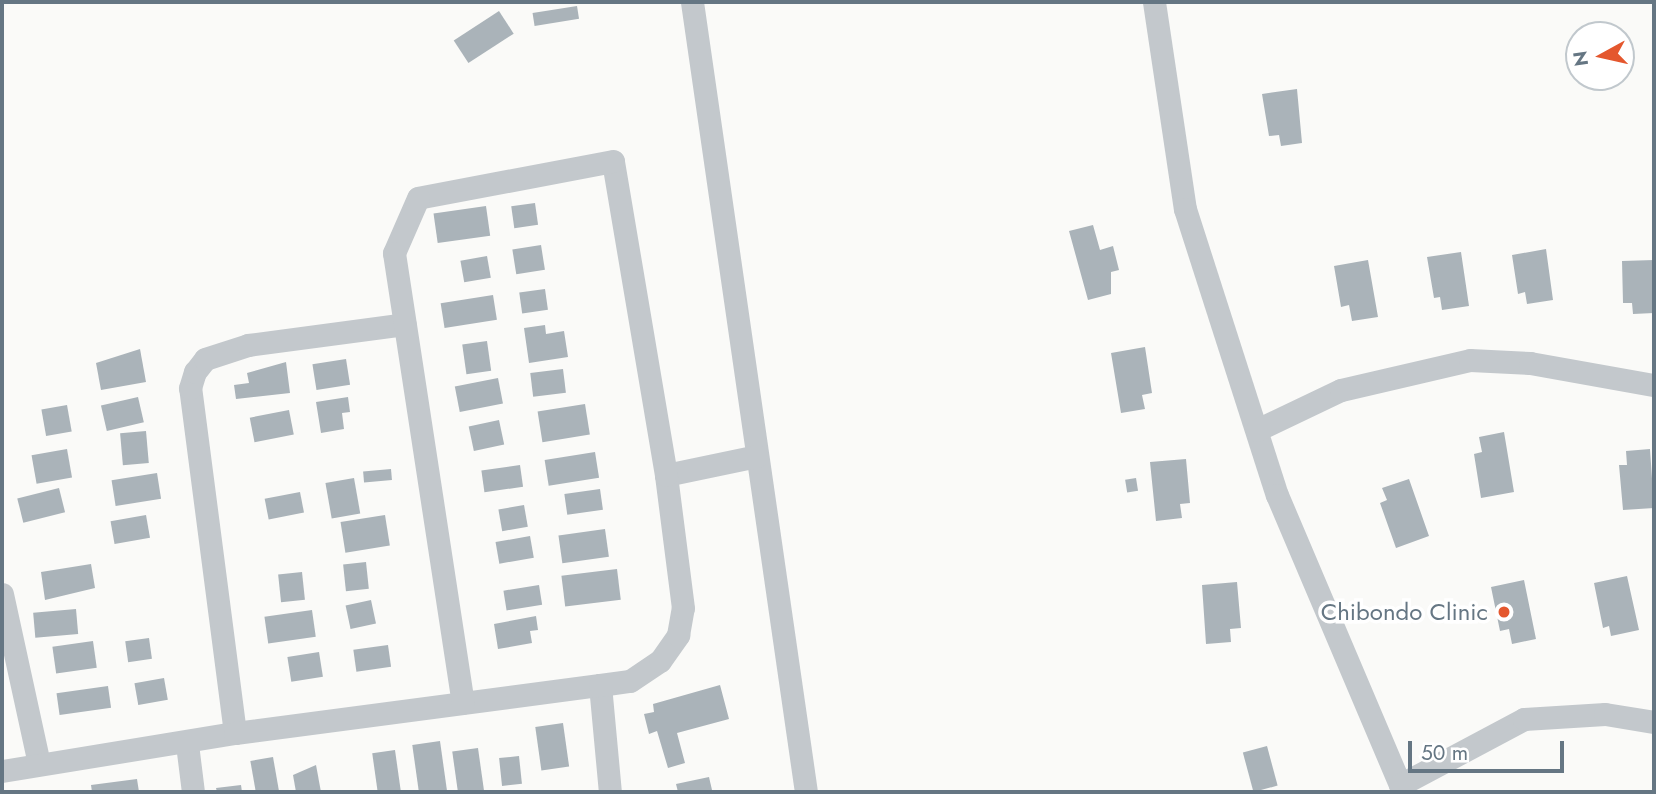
<!DOCTYPE html>
<html>
<head>
<meta charset="utf-8">
<style>
  body { margin:0 }
  #map { position:relative; width:1656px; height:794px; overflow:hidden; background:#fafaf8; font-family:Jost,sans-serif }
  div>[style] { position:absolute }
  [style*='--x'] { left:calc(var(--x)*1px); top:calc(var(--y)*1px); width:calc(var(--w)*1px); rotate:calc(var(--a)*1deg) }
  .building>* { inset:0; background:#aab3b9; transform-origin:0 0 }
  .minor>* { height:23px; margin:-11.5px; padding:0 11.5px; transform-origin:11.5px; border-radius:11.5px; background:#c3c8cc }
  .dots>* { width:19px; height:19px; translate:-50% -50%; box-sizing:border-box; border:4px solid #fff; border-radius:50% }
  span { translate:-50% -50%; white-space:nowrap; text-align:center; line-height:1.15; -webkit-text-stroke:7px #fff; paint-order:stroke }
  .poi-label { font-size:24px; color:#657683 }
  .right { translate:-100% -50%; text-align:right }
  .frame { position:absolute; inset:0; border:4px solid #657683; pointer-events:none }
  .north { position:absolute; left:1565px; top:21px; width:70px; height:70px; box-sizing:border-box; background:#fff; border:2px solid #c1c8cd; border-radius:50%; rotate:262deg; font-size:19px; font-weight:700; line-height:28px; text-align:center; color:#657683 }
  .north::after { content:''; display:block; margin:auto; width:24px; height:32px; background:#e4572e; clip-path:polygon(50% 0,100% 100%,50% 72%,0 100%) }
  .scale { position:absolute; left:1408px; top:741px; width:156px; height:32px; box-sizing:border-box; border:4px solid #657683; border-top:0; padding-left:9px; font-size:21px; line-height:24px; white-space:nowrap; color:#657683; -webkit-text-stroke:5px #fff; paint-order:stroke }
</style>
</head>
<body>
<div id="map">
  <div class="building">
    <i style="left:577px;top:6px;width:13px;height:45px;rotate:81deg"></i>
    <i style="left:499px;top:11px;width:27px;height:54px;rotate:57deg"></i>
    <i style="clip-path:polygon(1297px 89px,1302px 143px,1281px 146px,1279px 135px,1269px 136px,1262px 94px)"></i>
    <i style="left:535px;top:203px;width:22px;height:24px;rotate:82deg"></i>
    <i style="left:486px;top:206px;width:30px;height:53px;rotate:82deg"></i>
    <i style="clip-path:polygon(1093px 225px,1100px 250px,1113px 246px,1119px 270px,1111px 272px,1111px 294px,1088px 300px,1069px 231px)"></i>
    <i style="left:541px;top:245px;width:25px;height:29px;rotate:81deg"></i>
    <i style="clip-path:polygon(1546px 249px,1553px 300px,1527px 304px,1525px 292px,1518px 294px,1512px 255px)"></i>
    <i style="clip-path:polygon(1461px 252px,1469px 306px,1442px 310px,1440px 297px,1434px 298px,1427px 257px)"></i>
    <i style="left:487px;top:256px;width:22px;height:27px;rotate:80deg"></i>
    <i style="clip-path:polygon(1368px 260px,1378px 317px,1352px 321px,1349px 305px,1341px 307px,1334px 266px)"></i>
    <i style="clip-path:polygon(1654px 260px,1654px 313px,1633px 314px,1632px 303px,1623px 303px,1622px 261px)"></i>
    <i style="left:545px;top:289px;width:21px;height:26px;rotate:82deg"></i>
    <i style="left:493px;top:295px;width:25px;height:53px;rotate:81deg"></i>
    <i style="clip-path:polygon(545px 325px,546px 334px,564px 331px,568px 357px,529px 363px,524px 328px)"></i>
    <i style="left:487px;top:341px;width:30px;height:25px;rotate:82deg"></i>
    <i style="clip-path:polygon(1145px 347px,1152px 393px,1142px 395px,1145px 409px,1121px 413px,1111px 353px)"></i>
    <i style="clip-path:polygon(140px 349px,146px 382px,101px 390px,96px 363px)"></i>
    <i style="left:346px;top:359px;width:26px;height:34px;rotate:81deg"></i>
    <i style="clip-path:polygon(286px 362px,290px 393px,236px 399px,234px 385px,249px 383px,247px 373px)"></i>
    <i style="left:563px;top:369px;width:24px;height:33px;rotate:83deg"></i>
    <i style="left:498px;top:378px;width:26px;height:44px;rotate:79deg"></i>
    <i style="left:138px;top:397px;width:26px;height:38px;rotate:77deg"></i>
    <i style="clip-path:polygon(348px 397px,350px 412px,342px 413px,344px 429px,321px 433px,316px 402px)"></i>
    <i style="left:585px;top:404px;width:31px;height:48px;rotate:81deg"></i>
    <i style="left:67px;top:405px;width:27px;height:26px;rotate:80deg"></i>
    <i style="left:289px;top:410px;width:25px;height:40px;rotate:79deg"></i>
    <i style="left:499px;top:420px;width:25px;height:31px;rotate:78deg"></i>
    <i style="left:146px;top:431px;width:32px;height:26px;rotate:85deg"></i>
    <i style="clip-path:polygon(1504px 432px,1514px 492px,1481px 498px,1474px 454px,1482px 452px,1479px 437px)"></i>
    <i style="left:67px;top:449px;width:29px;height:36px;rotate:80deg"></i>
    <i style="clip-path:polygon(1650px 449px,1654px 508px,1623px 510px,1619px 465px,1627px 465px,1626px 451px)"></i>
    <i style="left:595px;top:452px;width:26px;height:51px;rotate:81deg"></i>
    <i style="clip-path:polygon(1186px 459px,1190px 503px,1180px 504px,1182px 518px,1156px 521px,1150px 462px)"></i>
    <i style="left:520px;top:465px;width:22px;height:39px;rotate:82deg"></i>
    <i style="left:391px;top:469px;width:11px;height:28px;rotate:85deg"></i>
    <i style="left:157px;top:473px;width:26px;height:46px;rotate:81deg"></i>
    <i style="left:354px;top:478px;width:36px;height:29px;rotate:80deg"></i>
    <i style="left:1136px;top:478px;width:13px;height:11px;rotate:81deg"></i>
    <i style="clip-path:polygon(1409px 479px,1429px 536px,1396px 548px,1380px 503px,1387px 500px,1382px 488px)"></i>
    <i style="left:59px;top:488px;width:25px;height:43px;rotate:76deg"></i>
    <i style="left:600px;top:489px;width:21px;height:36px;rotate:82deg"></i>
    <i style="left:300px;top:492px;width:21px;height:36px;rotate:79deg"></i>
    <i style="left:524px;top:505px;width:22px;height:26px;rotate:80deg"></i>
    <i style="left:146px;top:515px;width:23px;height:36px;rotate:80deg"></i>
    <i style="left:385px;top:515px;width:31px;height:45px;rotate:81deg"></i>
    <i style="left:605px;top:529px;width:28px;height:47px;rotate:82deg"></i>
    <i style="left:530px;top:536px;width:22px;height:35px;rotate:80deg"></i>
    <i style="left:366px;top:562px;width:27px;height:23px;rotate:84deg"></i>
    <i style="clip-path:polygon(91px 564px,95px 588px,45px 600px,41px 572px)"></i>
    <i style="left:617px;top:569px;width:31px;height:56px;rotate:83deg"></i>
    <i style="left:302px;top:572px;width:28px;height:24px;rotate:84deg"></i>
    <i style="clip-path:polygon(1627px 576px,1639px 630px,1611px 636px,1609px 626px,1603px 628px,1594px 583px)"></i>
    <i style="clip-path:polygon(1524px 580px,1536px 639px,1512px 644px,1509px 629px,1500px 631px,1491px 587px)"></i>
    <i style="clip-path:polygon(1237px 582px,1241px 628px,1230px 629px,1231px 642px,1206px 644px,1202px 585px)"></i>
    <i style="left:539px;top:585px;width:20px;height:36px;rotate:81deg"></i>
    <i style="left:371px;top:600px;width:24px;height:26px;rotate:78deg"></i>
    <i style="left:76px;top:609px;width:25px;height:43px;rotate:85deg"></i>
    <i style="left:312px;top:610px;width:27px;height:48px;rotate:82deg"></i>
    <i style="clip-path:polygon(536px 616px,538px 630px,530px 631px,532px 643px,498px 649px,494px 624px)"></i>
    <i style="left:149px;top:638px;width:21px;height:24px;rotate:82deg"></i>
    <i style="left:93px;top:641px;width:27px;height:41px;rotate:82deg"></i>
    <i style="left:388px;top:645px;width:22px;height:35px;rotate:82deg"></i>
    <i style="left:319px;top:652px;width:25px;height:32px;rotate:81deg"></i>
    <i style="left:164px;top:678px;width:22px;height:30px;rotate:80deg"></i>
    <i style="clip-path:polygon(720px 685px,729px 719px,677px 733px,685px 763px,668px 768px,657px 731px,649px 734px,644px 714px,654px 712px,653px 704px)"></i>
    <i style="left:108px;top:686px;width:22px;height:52px;rotate:82deg"></i>
    <i style="left:563px;top:723px;width:44px;height:28px;rotate:82deg"></i>
    <i style="left:440px;top:741px;width:51px;height:28px;rotate:82deg"></i>
    <i style="left:1267px;top:746px;width:41px;height:25px;rotate:75deg"></i>
    <i style="left:478px;top:748px;width:44px;height:26px;rotate:82deg"></i>
    <i style="left:395px;top:750px;width:42px;height:23px;rotate:82deg"></i>
    <i style="left:519px;top:756px;width:28px;height:20px;rotate:84deg"></i>
    <i style="left:273px;top:757px;width:36px;height:23px;rotate:80deg"></i>
    <i style="clip-path:polygon(316px 765px,321px 792px,296px 792px,293px 775px)"></i>
    <i style="clip-path:polygon(709px 777px,712px 790px,678px 792px,676px 784px)"></i>
    <i style="clip-path:polygon(137px 779px,139px 792px,92px 792px,91px 785px)"></i>
    <i style="clip-path:polygon(241px 785px,242px 792px,217px 792px,216px 788px)"></i>
  </div>
  <div class="minor">
    <i style="--x:692;--y:2;--w:798;--a:81.79"></i>
    <i style="--x:1154;--y:2;--w:209;--a:81.5"></i>
    <i style="--x:1185;--y:209;--w:300;--a:72.2"></i>
    <i style="--x:1277;--y:495;--w:323;--a:67"></i>
    <i style="--x:1257;--y:430;--w:93;--a:-25.5"></i>
    <i style="--x:1341;--y:390;--w:132;--a:-13.1"></i>
    <i style="--x:1470;--y:360;--w:60;--a:2.9"></i>
    <i style="--x:1530;--y:363;--w:126;--a:10.1"></i>
    <i style="--x:666;--y:475;--w:93;--a:-11.8"></i>
    <i style="--x:2;--y:594;--w:173;--a:77.7"></i>
    <i style="--x:600;--y:685;--w:107;--a:84.7"></i>
    <i style="--x:235;--y:733;--w:348;--a:-97.4"></i>
    <i style="--x:190;--y:388;--w:17;--a:-73"></i>
    <i style="--x:195;--y:372;--w:16;--a:-52"></i>
    <i style="--x:205;--y:359;--w:45;--a:-18"></i>
    <i style="--x:248;--y:345;--w:158;--a:-7.6"></i>
    <i style="--x:187;--y:744;--w:48;--a:82.9"></i>
    <i style="--x:2;--y:771;--w:236;--a:-9.3"></i>
    <i style="--x:235;--y:733;--w:368;--a:-7.5"></i>
    <i style="--x:600;--y:685;--w:30;--a:-8"></i>
    <i style="--x:630;--y:681;--w:36;--a:-34"></i>
    <i style="--x:660;--y:661;--w:32;--a:-55"></i>
    <i style="--x:678;--y:635;--w:27;--a:-80"></i>
    <i style="--x:683;--y:608;--w:134;--a:-97.3"></i>
    <i style="--x:666;--y:475;--w:318;--a:-99.6"></i>
    <i style="--x:613;--y:161;--w:198;--a:169.3"></i>
    <i style="--x:418;--y:198;--w:60;--a:113.6"></i>
    <i style="--x:394;--y:253;--w:455;--a:81.3"></i>
    <i style="--x:1400;--y:785;--w:140;--a:-28"></i>
    <i style="--x:1524;--y:719;--w:81;--a:-3.5"></i>
    <i style="--x:1605;--y:714;--w:50;--a:9.3"></i>
  </div>
  <div class="dots">
    <i style="left:1504px;top:612px;background:#e4572e"></i>
  </div>
  <div class="poi-label">
    <span class="right" style="left:1488px;top:612px">Chibondo Clinic</span>
  </div>
  <div class="frame"></div>
  <div class="north">N</div>
  <div class="scale">50 m</div>
</div>
</body>
</html>
